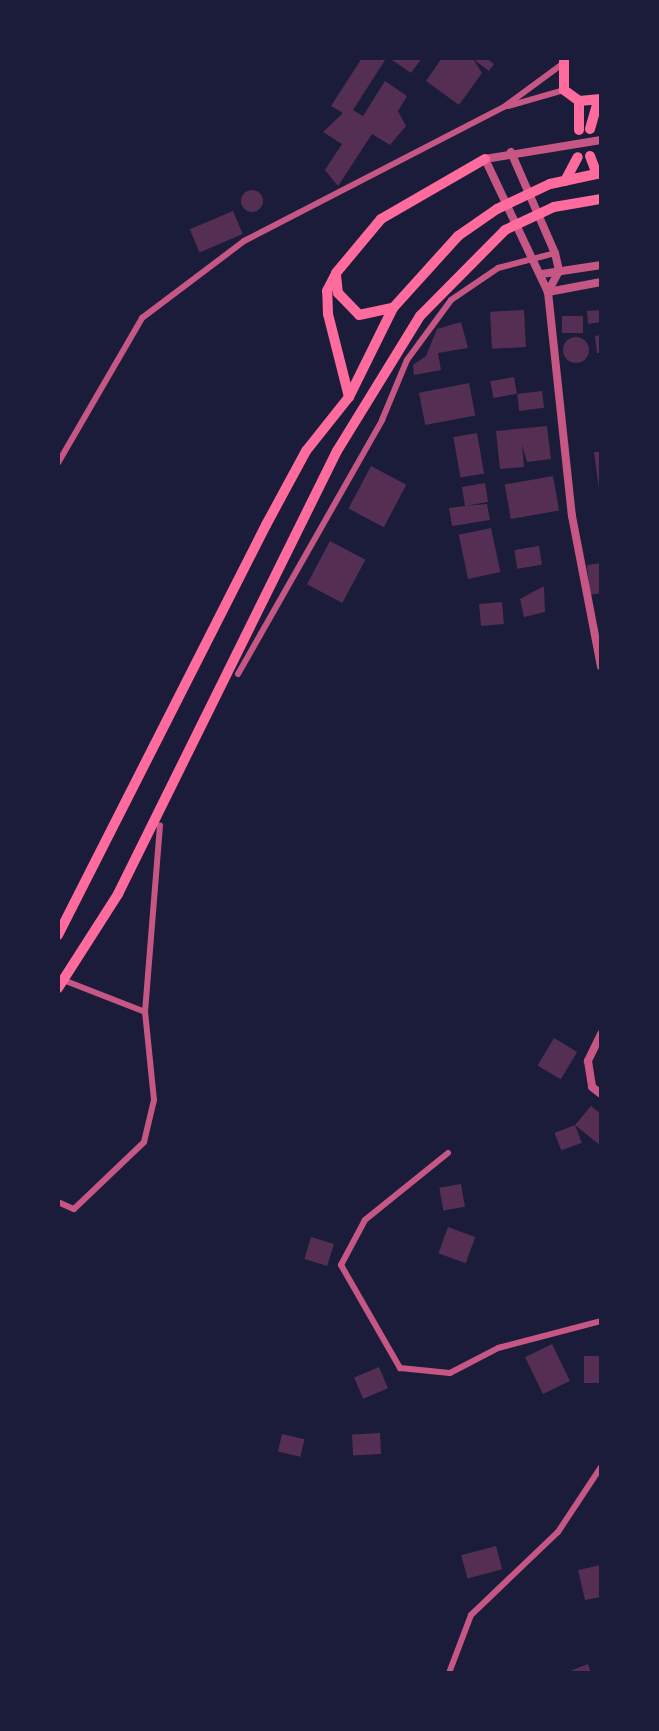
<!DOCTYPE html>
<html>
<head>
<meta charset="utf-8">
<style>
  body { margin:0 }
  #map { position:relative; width:659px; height:1731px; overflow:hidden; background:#1b1b3a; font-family:Manrope,sans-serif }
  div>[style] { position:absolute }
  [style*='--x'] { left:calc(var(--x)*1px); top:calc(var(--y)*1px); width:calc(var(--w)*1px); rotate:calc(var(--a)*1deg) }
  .building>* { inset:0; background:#542f53; transform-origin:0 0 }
  .round { border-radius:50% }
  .minor>* { height:6px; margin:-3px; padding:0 3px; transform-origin:3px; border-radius:3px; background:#c65784 }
  .tertiary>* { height:8px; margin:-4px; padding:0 4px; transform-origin:4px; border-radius:4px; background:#c65784 }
  .primary>* { height:10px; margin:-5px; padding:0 5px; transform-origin:5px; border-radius:5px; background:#ff6b9d }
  span { translate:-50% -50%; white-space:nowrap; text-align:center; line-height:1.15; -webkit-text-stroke:6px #1b1b3a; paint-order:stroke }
  .frame { position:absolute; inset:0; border:60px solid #1b1b3a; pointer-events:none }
</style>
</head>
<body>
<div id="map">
  <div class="building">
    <i style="clip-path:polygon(362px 58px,385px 60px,353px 110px,363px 116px,385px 81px,407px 96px,398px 111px,406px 126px,390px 145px,372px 134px,338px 186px,325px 170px,342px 144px,323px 132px,343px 113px,331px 106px)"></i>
    <i style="clip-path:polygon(389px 58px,422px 58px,411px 73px)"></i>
    <i style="clip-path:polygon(442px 58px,486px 58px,494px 64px,489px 71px,473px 59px,482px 73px,459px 105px,426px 81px)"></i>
    <i class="round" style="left:241px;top:190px;width:22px;height:22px"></i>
    <i style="left:233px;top:211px;width:25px;height:47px;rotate:67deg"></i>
    <i style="left:524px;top:310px;width:37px;height:34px;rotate:87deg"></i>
    <i style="clip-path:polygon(601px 310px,601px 322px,588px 324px,587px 311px)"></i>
    <i style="left:562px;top:316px;width:21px;height:17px"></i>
    <i style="clip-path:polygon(461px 322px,468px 348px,438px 353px,441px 370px,414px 375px,413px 365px,426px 356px,437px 329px)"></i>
    <i style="clip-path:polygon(601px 335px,601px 353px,597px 353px,595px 336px)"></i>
    <i class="round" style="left:563px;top:337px;width:26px;height:26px"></i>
    <i style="left:514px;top:377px;width:17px;height:24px;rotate:80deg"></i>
    <i style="left:469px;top:383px;width:33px;height:51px;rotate:79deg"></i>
    <i style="left:542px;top:391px;width:17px;height:25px;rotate:83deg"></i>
    <i style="clip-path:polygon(547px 426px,551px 459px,527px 462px,522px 445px,524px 467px,500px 469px,496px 431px)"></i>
    <i style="left:477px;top:433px;width:41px;height:24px;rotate:80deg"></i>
    <i style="clip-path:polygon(594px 452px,601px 452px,601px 489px,599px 489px)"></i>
    <i style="left:371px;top:466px;width:40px;height:48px;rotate:28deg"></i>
    <i style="left:553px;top:476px;width:35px;height:49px;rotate:80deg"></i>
    <i style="clip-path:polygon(485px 483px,488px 502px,465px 506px,487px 504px,490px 520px,452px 526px,449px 508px,465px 506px,462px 487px)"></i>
    <i style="left:491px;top:528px;width:45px;height:33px;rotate:78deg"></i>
    <i style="left:330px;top:541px;width:40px;height:49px;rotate:28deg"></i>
    <i style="left:539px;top:546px;width:19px;height:25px;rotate:81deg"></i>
    <i style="clip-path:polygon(601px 563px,601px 593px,590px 595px,587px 565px)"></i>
    <i style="clip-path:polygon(544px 586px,545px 612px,524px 617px,520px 599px)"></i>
    <i style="left:502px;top:602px;width:22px;height:23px;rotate:85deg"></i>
    <i style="left:554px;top:1038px;width:27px;height:32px;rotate:31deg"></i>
    <i style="clip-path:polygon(591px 1106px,601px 1114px,601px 1146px,575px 1125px)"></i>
    <i style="left:575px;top:1125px;width:19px;height:22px;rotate:69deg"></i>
    <i style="left:461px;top:1184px;width:23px;height:22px;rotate:80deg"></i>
    <i style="left:448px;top:1227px;width:29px;height:28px;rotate:20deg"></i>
    <i style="left:311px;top:1237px;width:24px;height:23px;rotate:17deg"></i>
    <i style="left:552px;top:1344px;width:41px;height:30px;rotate:64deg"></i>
    <i style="left:584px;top:1356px;width:17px;height:27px"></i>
    <i style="left:379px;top:1367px;width:23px;height:27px;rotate:67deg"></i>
    <i style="left:380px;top:1433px;width:21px;height:28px;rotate:87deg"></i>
    <i style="left:282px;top:1434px;width:23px;height:18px;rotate:13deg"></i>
    <i style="left:496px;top:1546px;width:24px;height:36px;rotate:75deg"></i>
    <i style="clip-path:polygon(601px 1565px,601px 1597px,585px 1600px,578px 1570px)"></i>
    <i style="clip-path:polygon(588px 1664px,591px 1673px,565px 1673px)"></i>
  </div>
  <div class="minor">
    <i style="--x:508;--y:106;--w:58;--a:-15.9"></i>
    <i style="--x:58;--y:463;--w:168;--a:-59.9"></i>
    <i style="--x:142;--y:318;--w:128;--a:-37"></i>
    <i style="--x:244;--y:241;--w:292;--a:-27.3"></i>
    <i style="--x:504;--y:107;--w:71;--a:-36.4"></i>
    <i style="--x:238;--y:674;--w:292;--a:-60.4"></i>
    <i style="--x:382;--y:420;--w:65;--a:-67.4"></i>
    <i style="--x:407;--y:360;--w:74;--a:-53.7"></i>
    <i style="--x:451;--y:300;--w:57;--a:-34.2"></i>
    <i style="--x:498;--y:268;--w:59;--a:-14.7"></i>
    <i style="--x:58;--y:978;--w:93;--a:21.3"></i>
    <i style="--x:448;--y:1153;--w:107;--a:141.1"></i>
    <i style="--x:365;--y:1220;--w:51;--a:118.1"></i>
    <i style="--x:341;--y:1265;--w:119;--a:60.2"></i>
    <i style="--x:400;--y:1368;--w:50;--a:5.7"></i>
    <i style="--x:450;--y:1373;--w:54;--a:-27.5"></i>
    <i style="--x:498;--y:1348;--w:106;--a:-14.7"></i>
    <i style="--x:58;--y:1202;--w:17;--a:24"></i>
    <i style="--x:74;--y:1209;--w:97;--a:-43.7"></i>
    <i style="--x:144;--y:1142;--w:43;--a:-76.6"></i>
    <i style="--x:154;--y:1100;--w:88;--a:-95.8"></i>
    <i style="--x:145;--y:1012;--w:187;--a:-85.4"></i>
    <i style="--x:449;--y:1673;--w:62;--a:-69.2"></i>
    <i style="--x:471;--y:1615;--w:120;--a:-43.7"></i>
    <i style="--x:558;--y:1532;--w:78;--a:-56.5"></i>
  </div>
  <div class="tertiary">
    <i style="--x:601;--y:140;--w:118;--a:170.7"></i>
    <i style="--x:485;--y:159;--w:147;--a:64.7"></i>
    <i style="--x:548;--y:292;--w:225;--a:83.9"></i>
    <i style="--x:572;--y:516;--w:153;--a:79.1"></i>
    <i style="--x:511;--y:152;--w:110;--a:66.5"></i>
    <i style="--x:555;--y:253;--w:18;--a:77"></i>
    <i style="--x:559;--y:271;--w:24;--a:118"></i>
    <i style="--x:542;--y:274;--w:60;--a:-8.7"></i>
    <i style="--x:548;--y:292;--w:54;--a:-10.7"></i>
    <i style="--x:601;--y:1034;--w:30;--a:116"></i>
    <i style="--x:588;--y:1061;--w:26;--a:81"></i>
    <i style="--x:592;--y:1087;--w:11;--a:38"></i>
  </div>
  <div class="primary">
    <i style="--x:564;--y:58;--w:32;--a:90"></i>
    <i style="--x:564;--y:90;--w:19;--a:36"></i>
    <i style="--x:579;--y:101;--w:22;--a:-5"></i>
    <i style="--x:590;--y:129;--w:29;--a:-74"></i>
    <i style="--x:579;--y:130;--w:29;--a:-90"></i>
    <i style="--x:590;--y:156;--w:19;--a:69"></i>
    <i style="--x:565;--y:181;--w:27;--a:-62"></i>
    <i style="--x:336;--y:275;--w:18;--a:84"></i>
    <i style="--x:338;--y:293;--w:30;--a:46"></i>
    <i style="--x:359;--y:315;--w:35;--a:-12"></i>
    <i style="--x:349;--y:397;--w:86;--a:-104.2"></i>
    <i style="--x:328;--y:314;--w:23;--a:-92"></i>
    <i style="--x:327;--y:291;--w:20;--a:-63"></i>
    <i style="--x:336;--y:273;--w:70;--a:-50.2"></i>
    <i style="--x:381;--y:219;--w:120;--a:-30"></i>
    <i style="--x:58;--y:935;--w:460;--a:-63.1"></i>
    <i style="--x:266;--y:525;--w:84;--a:-61.6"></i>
    <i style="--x:306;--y:451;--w:69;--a:-51.5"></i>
    <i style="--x:349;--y:397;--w:99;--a:-63.7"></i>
    <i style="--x:393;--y:308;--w:97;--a:-47.9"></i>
    <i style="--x:458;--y:236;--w:47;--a:-34.7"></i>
    <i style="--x:497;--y:209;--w:59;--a:-25.3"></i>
    <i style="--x:550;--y:184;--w:52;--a:-12.2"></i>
    <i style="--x:58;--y:988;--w:112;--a:-57.4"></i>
    <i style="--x:118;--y:894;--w:494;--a:-63.7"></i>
    <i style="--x:337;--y:451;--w:158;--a:-58.4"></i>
    <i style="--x:420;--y:316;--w:121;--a:-45.3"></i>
    <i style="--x:505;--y:230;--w:54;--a:-25.1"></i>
    <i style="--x:554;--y:207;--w:48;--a:-9.7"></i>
  </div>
  <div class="frame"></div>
</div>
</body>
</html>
